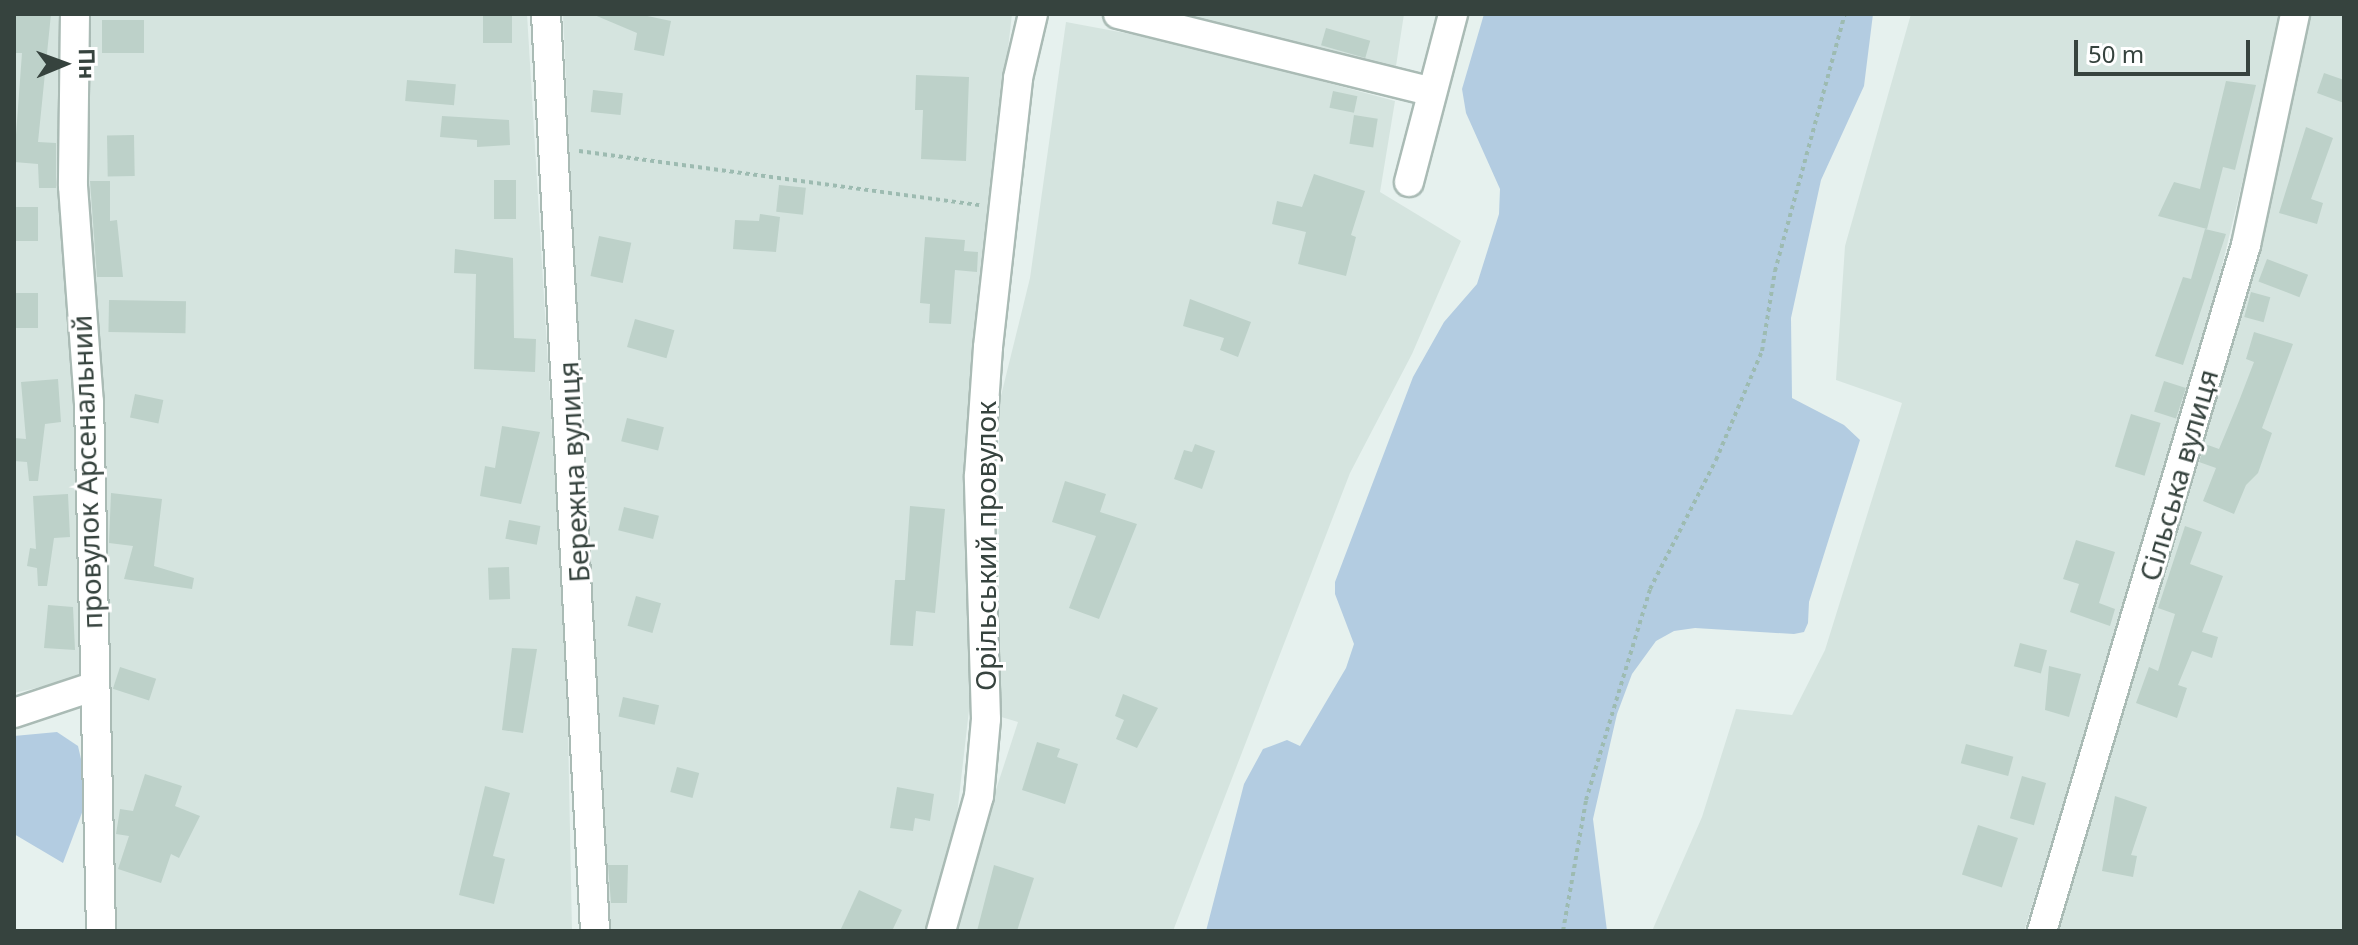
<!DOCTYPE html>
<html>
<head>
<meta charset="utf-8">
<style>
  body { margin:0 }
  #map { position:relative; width:2358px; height:945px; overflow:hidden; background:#e6f1ee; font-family:"Noto Sans",sans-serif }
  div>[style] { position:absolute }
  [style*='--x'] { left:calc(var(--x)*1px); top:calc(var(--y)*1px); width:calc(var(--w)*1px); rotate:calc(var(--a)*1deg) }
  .residential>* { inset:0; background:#d5e4df }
  .green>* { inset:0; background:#b3cce1 }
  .building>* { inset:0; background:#bdd1c9; transform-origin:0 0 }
  .path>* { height:4px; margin-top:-2px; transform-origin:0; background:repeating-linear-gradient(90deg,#9dbbb1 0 4px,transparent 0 8px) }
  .roads { filter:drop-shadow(2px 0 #aabbb5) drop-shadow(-2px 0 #aabbb5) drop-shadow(0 2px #aabbb5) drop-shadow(0 -2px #aabbb5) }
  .minor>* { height:28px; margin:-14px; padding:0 14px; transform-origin:14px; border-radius:14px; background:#fff }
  span { translate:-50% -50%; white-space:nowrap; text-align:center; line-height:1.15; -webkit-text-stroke:6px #fff; paint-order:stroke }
  .street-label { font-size:28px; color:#36433e }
  .frame { position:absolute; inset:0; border:16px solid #36433e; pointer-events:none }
  .north { position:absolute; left:24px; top:24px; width:80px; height:80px; -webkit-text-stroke:6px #fff; paint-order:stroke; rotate:89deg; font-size:22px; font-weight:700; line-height:32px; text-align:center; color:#36433e }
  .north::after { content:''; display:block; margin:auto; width:28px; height:36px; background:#36433e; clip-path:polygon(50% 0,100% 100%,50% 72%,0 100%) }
  .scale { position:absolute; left:2074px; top:40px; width:176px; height:36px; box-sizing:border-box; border:4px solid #36433e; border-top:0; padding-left:10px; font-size:24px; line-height:28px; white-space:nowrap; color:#36433e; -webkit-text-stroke:6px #fff; paint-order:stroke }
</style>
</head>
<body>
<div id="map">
  <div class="residential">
    <i style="clip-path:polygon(14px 14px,62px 14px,69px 324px,80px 497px,81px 678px,14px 693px)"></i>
    <i style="clip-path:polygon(86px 14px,527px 14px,567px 681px,572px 931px,113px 931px,86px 209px)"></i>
    <i style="clip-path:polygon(563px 14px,1012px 14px,993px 179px,973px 675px,953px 850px,925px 931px,605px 931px)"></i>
    <i style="clip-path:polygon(1182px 14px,1404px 14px,1396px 66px,1355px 62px)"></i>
    <i style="clip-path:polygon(1911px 14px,2283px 14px,2185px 419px,2024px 931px,1652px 931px,1702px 817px,1736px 709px,1792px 715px,1825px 650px,1902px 403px,1836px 380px,1845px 246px)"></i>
    <i style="clip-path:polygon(2309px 14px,2344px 14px,2344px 931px,2058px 931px,2107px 752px,2235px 336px,2275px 185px)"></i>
    <i style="clip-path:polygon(1066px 22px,1184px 44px,1395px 101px,1380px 192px,1461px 241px,1412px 354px,1350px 473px,1173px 931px,950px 931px,1018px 722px,998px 716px,999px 404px,1030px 278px)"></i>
  </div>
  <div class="green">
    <i style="clip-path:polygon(1484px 14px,1873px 14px,1864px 86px,1821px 180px,1791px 318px,1792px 398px,1844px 425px,1860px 440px,1809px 602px,1808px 623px,1804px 632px,1794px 634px,1695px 628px,1674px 631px,1656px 641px,1632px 674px,1617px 714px,1593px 819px,1607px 931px,1206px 931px,1244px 784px,1263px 749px,1287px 740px,1300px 746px,1346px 668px,1354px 644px,1335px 594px,1335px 582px,1413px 377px,1444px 322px,1477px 284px,1499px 214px,1500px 189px,1466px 113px,1462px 89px)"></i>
    <i style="clip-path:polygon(57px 732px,78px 746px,84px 772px,83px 810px,63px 863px,14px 834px,14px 736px)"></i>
  </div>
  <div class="building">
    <i style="clip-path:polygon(14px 14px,51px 14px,38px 142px,56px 143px,56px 188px,39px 188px,38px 164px,14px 162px,22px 53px,14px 53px)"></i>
    <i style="left:483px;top:14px;width:29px;height:29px"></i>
    <i style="clip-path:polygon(592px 14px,638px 14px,671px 21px,664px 56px,634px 50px,637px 33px)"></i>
    <i style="left:102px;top:20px;width:42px;height:33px"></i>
    <i style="left:1326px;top:28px;width:46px;height:18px;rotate:16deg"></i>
    <i style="clip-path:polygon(2324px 73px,2344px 80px,2344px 103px,2317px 93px)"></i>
    <i style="clip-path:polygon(916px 75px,969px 77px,966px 161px,921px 159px,923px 110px,915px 110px)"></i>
    <i style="left:407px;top:80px;width:49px;height:21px;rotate:5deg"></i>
    <i style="clip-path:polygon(2226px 81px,2256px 85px,2235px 170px,2223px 167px,2207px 229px,2158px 216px,2174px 182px,2200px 189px)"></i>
    <i style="left:593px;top:90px;width:30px;height:22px;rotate:6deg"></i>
    <i style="left:1333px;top:91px;width:25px;height:17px;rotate:12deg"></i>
    <i style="left:1354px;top:115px;width:24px;height:29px;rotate:9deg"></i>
    <i style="clip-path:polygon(442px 116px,509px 120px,510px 145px,477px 147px,477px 140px,440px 137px)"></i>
    <i style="clip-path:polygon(2306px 127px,2333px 138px,2311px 199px,2323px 203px,2317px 224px,2279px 213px)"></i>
    <i style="left:134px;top:135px;width:41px;height:27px;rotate:89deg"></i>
    <i style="clip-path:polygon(1314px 174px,1365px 191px,1351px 235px,1356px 237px,1346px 276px,1298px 264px,1306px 232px,1272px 224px,1277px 201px,1302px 207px)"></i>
    <i style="left:494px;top:180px;width:22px;height:39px"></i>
    <i style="clip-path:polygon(90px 181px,110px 181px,110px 221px,117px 220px,123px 277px,97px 277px)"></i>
    <i style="left:779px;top:185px;width:27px;height:27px;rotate:6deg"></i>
    <i style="left:14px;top:207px;width:24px;height:34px"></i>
    <i style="clip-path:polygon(760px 214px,780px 217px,776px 252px,733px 249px,735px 220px,759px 221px)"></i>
    <i style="clip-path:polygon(2205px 229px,2226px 234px,2183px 365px,2155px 356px,2183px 277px,2191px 279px)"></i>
    <i style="left:599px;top:236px;width:33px;height:41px;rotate:12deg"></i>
    <i style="clip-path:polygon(925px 237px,965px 240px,964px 251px,978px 252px,977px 272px,955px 270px,951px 324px,929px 323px,930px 304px,920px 303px)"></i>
    <i style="clip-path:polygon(455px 249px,513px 258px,514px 338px,536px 339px,535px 372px,474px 369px,476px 274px,454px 273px)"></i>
    <i style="left:2267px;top:259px;width:44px;height:24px;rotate:21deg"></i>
    <i style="left:2251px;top:292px;width:20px;height:26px;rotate:15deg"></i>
    <i style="left:15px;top:293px;width:23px;height:35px"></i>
    <i style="clip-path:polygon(1190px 299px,1251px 322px,1238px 357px,1220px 350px,1224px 338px,1183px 326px)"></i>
    <i style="left:109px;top:300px;width:77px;height:32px;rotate:1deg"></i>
    <i style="left:635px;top:319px;width:41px;height:29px;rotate:16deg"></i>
    <i style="clip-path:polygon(2254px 332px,2293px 344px,2262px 428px,2272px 433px,2258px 473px,2246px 485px,2234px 514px,2203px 501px,2216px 468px,2199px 462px,2205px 444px,2219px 449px,2239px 401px,2254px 362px,2246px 359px)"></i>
    <i style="clip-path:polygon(58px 379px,61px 422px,45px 424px,38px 481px,29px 481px,27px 462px,14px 461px,14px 438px,26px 439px,21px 382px)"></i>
    <i style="left:2164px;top:381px;width:23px;height:32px;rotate:18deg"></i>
    <i style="left:135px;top:394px;width:29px;height:24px;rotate:12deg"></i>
    <i style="left:2131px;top:414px;width:31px;height:55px;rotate:17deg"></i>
    <i style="left:627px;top:418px;width:38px;height:24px;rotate:14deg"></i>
    <i style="clip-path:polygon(502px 426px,540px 432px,521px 504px,480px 496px,485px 466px,495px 468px)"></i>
    <i style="clip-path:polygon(1195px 444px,1215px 451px,1202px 489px,1174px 479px,1184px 450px,1192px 452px)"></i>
    <i style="clip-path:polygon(1065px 481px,1106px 494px,1100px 512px,1137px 524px,1099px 619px,1069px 608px,1096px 536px,1052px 522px)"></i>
    <i style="clip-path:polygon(111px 493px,162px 499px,154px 566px,194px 578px,192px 589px,124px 579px,133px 546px,109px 543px)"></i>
    <i style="clip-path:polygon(68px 494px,70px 537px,54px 538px,47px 586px,38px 586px,37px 568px,27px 566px,30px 548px,36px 549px,33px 496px)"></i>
    <i style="clip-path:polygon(910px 506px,945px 509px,935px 613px,916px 611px,913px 646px,890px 645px,895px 580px,905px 580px)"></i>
    <i style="left:624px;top:507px;width:36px;height:24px;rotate:14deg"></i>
    <i style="left:509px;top:520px;width:32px;height:19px;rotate:11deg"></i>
    <i style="clip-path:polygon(2185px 526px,2202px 532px,2190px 564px,2223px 576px,2202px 632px,2218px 637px,2212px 658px,2192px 651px,2178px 685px,2187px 688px,2177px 718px,2136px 703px,2149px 667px,2158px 671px,2175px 614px,2158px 608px)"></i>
    <i style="clip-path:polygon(2076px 540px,2115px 552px,2099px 603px,2115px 609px,2110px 626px,2070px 612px,2079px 584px,2063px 579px)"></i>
    <i style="left:509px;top:567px;width:32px;height:21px;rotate:88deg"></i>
    <i style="left:636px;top:596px;width:26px;height:31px;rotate:16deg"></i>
    <i style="clip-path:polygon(48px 605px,73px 607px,75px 650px,44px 648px)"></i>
    <i style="left:2020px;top:643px;width:28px;height:24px;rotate:15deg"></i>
    <i style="clip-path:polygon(512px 648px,537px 649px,523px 733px,502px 730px)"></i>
    <i style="clip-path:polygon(2049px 666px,2081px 674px,2069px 717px,2045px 710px)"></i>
    <i style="left:120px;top:667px;width:38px;height:23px;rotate:18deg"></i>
    <i style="clip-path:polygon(1123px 694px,1158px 708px,1137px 748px,1116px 739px,1124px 720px,1115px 716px)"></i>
    <i style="left:623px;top:697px;width:37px;height:20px;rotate:13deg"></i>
    <i style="clip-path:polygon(1037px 742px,1060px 749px,1057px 757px,1078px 764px,1065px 804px,1022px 790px)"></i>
    <i style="left:1966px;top:744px;width:49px;height:20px;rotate:15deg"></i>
    <i style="left:677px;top:767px;width:23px;height:26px;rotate:15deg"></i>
    <i style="clip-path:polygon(145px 774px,182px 786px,175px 806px,200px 816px,179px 858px,171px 854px,161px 883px,118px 869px,129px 836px,116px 834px,120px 809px,133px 811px)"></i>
    <i style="left:2022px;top:776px;width:25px;height:44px;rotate:16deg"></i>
    <i style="clip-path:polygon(485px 786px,510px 793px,493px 856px,505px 859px,494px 904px,459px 895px)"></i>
    <i style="clip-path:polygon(897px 787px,934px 794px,930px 821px,915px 818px,913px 831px,890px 828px)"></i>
    <i style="clip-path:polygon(2115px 796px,2147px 807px,2131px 855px,2137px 856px,2133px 877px,2102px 871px)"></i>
    <i style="left:1978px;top:825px;width:42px;height:52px;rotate:18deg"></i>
    <i style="clip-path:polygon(608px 865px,628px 865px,627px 903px,611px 903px)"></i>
    <i style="clip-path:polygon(994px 865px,1034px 878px,1017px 931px,977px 931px)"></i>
    <i style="clip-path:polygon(859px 890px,902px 910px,892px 931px,840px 931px)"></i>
  </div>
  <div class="path">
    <i style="--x:579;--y:151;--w:404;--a:7.7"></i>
    <i style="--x:1563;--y:931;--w:133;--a:-80"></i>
    <i style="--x:1586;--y:800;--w:220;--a:-73.1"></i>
    <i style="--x:1650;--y:589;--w:145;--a:-62.9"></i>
    <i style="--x:1716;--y:460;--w:118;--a:-67.1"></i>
    <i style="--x:1762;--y:351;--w:81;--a:-80.8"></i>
    <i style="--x:1775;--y:271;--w:266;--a:-74.8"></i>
  </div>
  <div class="roads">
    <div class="minor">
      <i style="--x:75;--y:14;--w:172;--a:90.7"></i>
      <i style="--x:73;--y:186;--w:217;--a:85.8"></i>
      <i style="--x:89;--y:402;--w:529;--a:88.7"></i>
      <i style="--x:546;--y:14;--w:918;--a:86.94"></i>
      <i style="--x:1118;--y:14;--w:320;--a:13.9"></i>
      <i style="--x:1409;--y:182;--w:174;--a:-75.3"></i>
      <i style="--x:14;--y:713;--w:82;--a:-18.4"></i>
      <i style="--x:941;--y:931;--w:140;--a:-74.3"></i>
      <i style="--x:979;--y:796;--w:77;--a:-84.8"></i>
      <i style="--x:986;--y:719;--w:243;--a:-91.7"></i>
      <i style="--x:979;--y:476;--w:129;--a:-86"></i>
      <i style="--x:988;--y:347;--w:271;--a:-83.6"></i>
      <i style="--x:1018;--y:78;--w:66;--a:-76.8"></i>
      <i style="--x:2042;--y:931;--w:716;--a:-73.44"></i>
      <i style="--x:2246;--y:245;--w:236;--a:-78"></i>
    </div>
  </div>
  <div class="street-label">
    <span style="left:86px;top:472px;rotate:-92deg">провулок Арсенальний</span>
    <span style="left:573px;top:472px;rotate:-93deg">Бережна вулиця</span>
    <span style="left:2178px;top:475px;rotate:-74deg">Сільська вулиця</span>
    <span style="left:985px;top:546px;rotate:-90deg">Орільський провулок</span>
  </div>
  <div class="frame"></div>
  <div class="north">Пн</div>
  <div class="scale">50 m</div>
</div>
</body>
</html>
